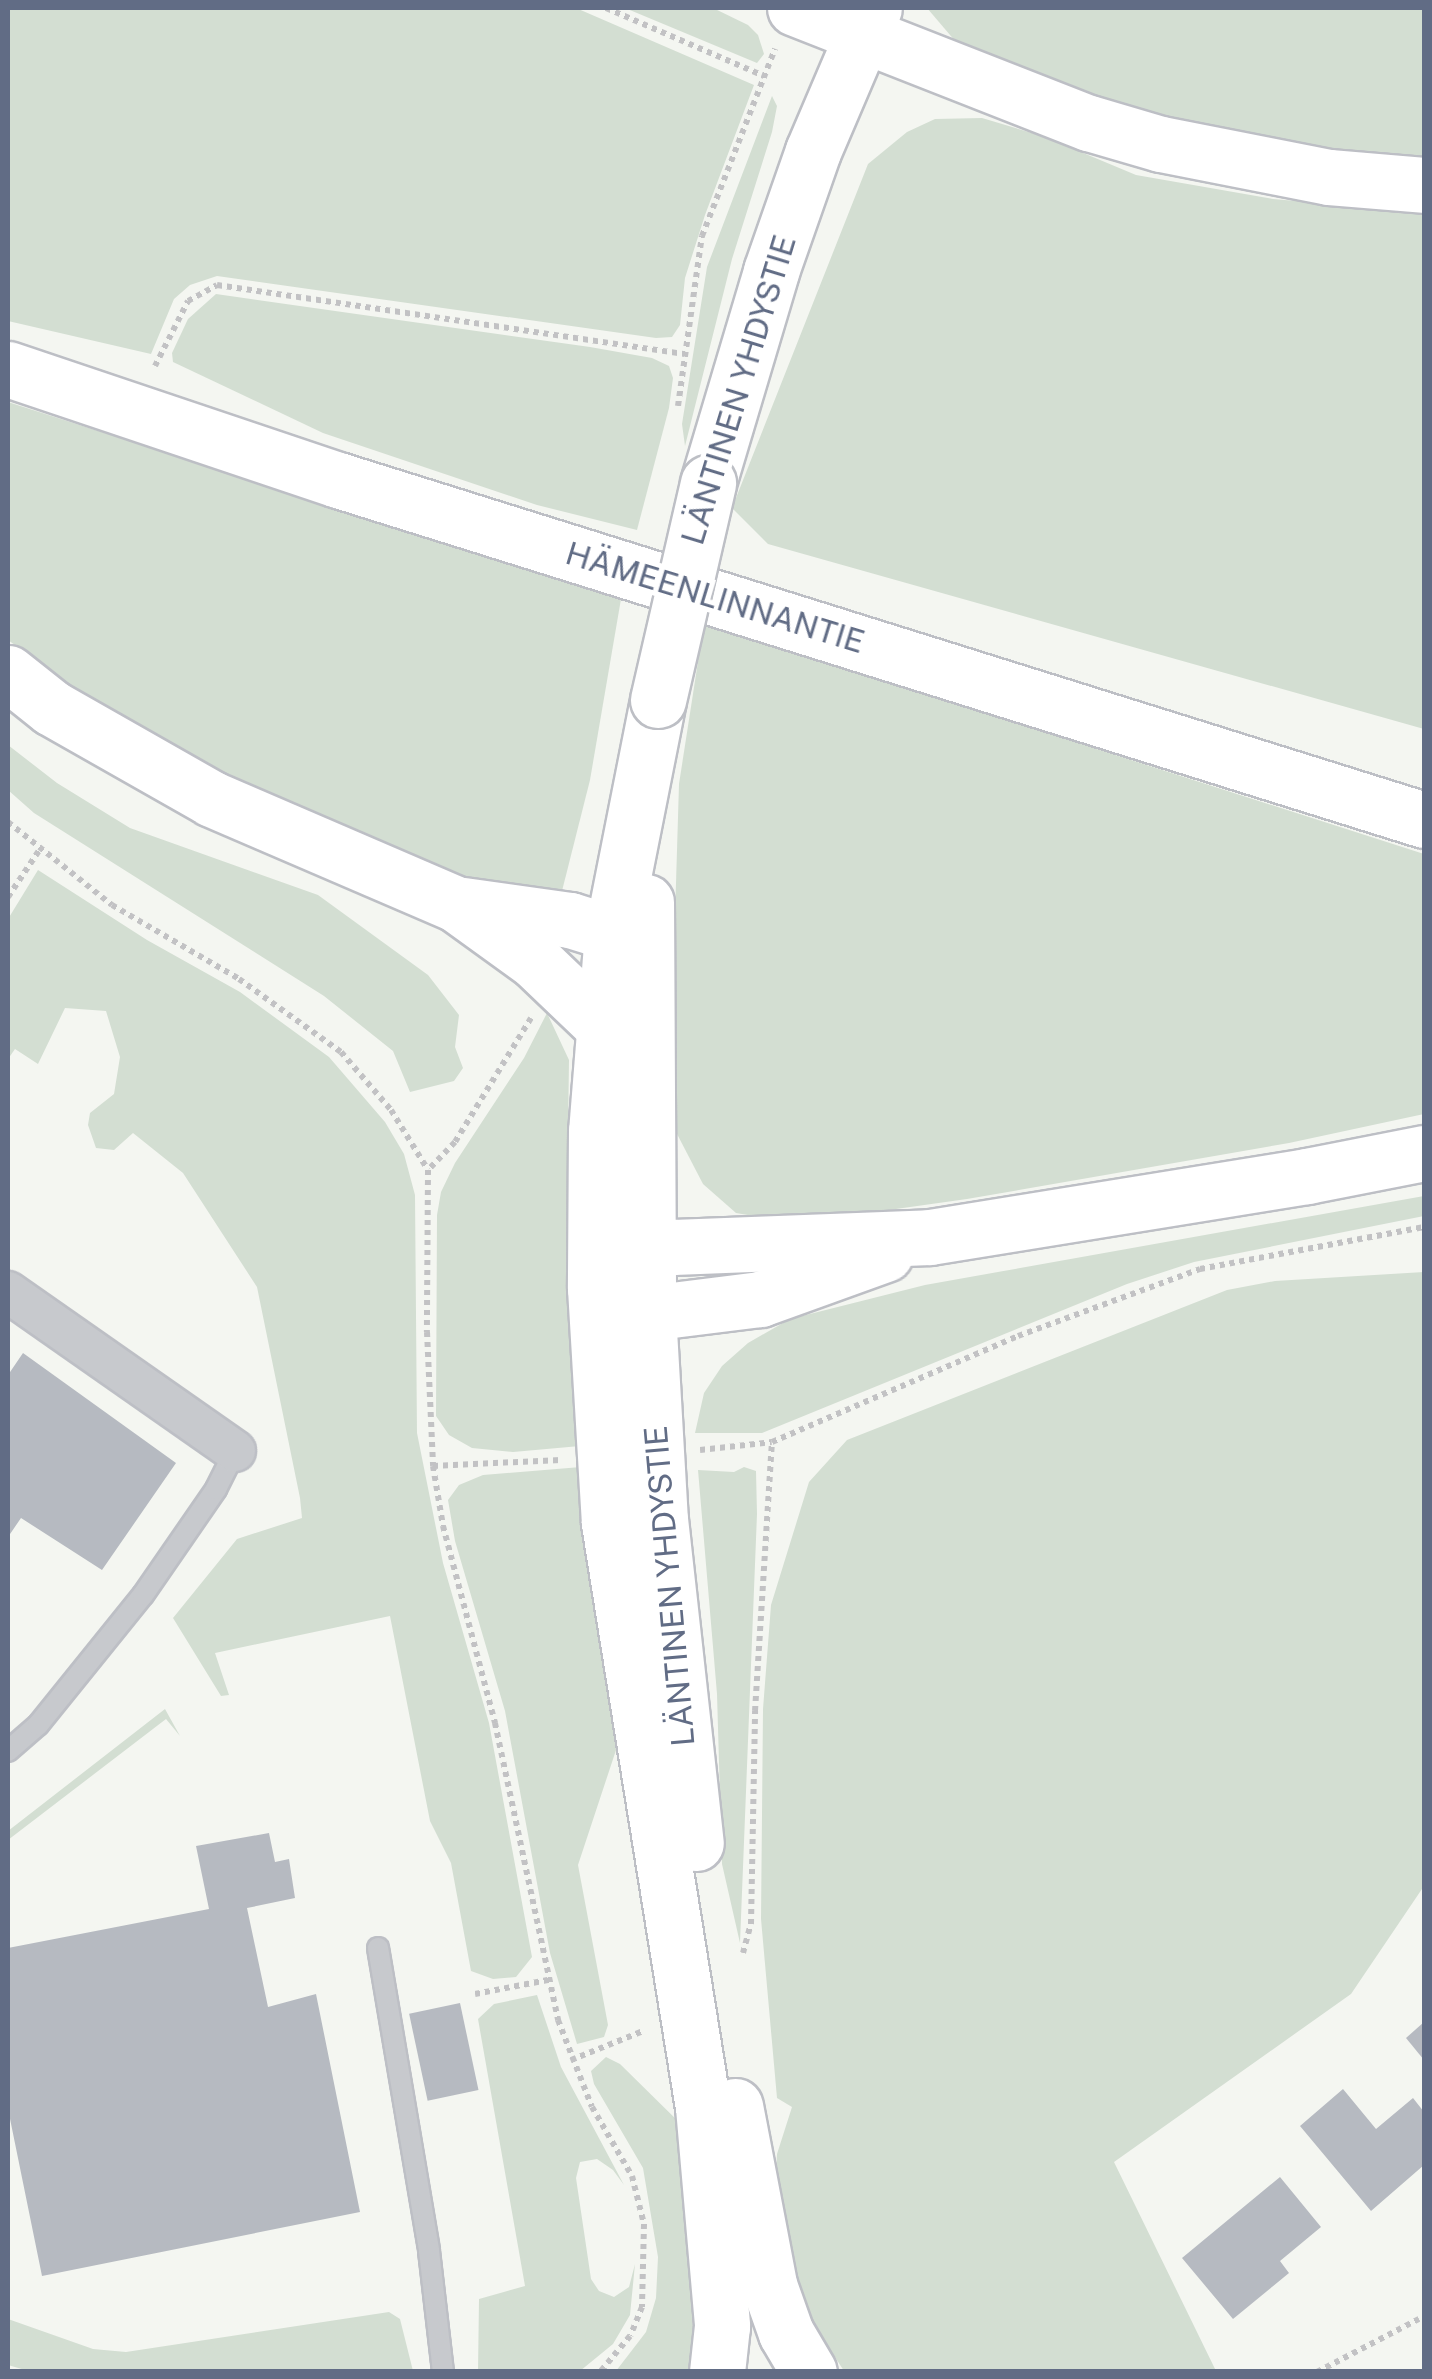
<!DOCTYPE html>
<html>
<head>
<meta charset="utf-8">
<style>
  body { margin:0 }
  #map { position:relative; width:1432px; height:2379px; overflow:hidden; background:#f4f6f1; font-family:"Public Sans",sans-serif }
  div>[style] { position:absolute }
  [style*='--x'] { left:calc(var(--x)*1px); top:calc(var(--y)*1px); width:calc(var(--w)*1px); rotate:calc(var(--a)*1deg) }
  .green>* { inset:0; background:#d3ded2 }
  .building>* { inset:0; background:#b6bac1; transform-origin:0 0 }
  .path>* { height:6px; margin-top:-3px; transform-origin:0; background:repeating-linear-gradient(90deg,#c2c2c4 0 5px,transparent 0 10px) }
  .roads { filter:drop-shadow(2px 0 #bdbfc5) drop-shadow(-2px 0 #bdbfc5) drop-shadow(0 2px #bdbfc5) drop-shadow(0 -2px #bdbfc5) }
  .lane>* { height:20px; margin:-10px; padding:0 10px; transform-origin:10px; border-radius:10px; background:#c7c9cd }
  .street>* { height:40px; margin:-20px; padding:0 20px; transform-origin:20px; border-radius:20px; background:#c7c9cd }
  .secondary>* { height:55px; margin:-27.5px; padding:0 27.5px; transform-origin:27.5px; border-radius:27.5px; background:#fff }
  .highway>* { height:55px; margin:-27.5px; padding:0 27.5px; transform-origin:27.5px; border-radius:27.5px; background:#fff }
  .bridges { filter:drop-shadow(2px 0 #bdbfc5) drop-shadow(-2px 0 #bdbfc5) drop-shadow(0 2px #bdbfc5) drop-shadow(0 -2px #bdbfc5) }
  .secondary-bridge>* { height:55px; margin:-27.5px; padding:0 27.5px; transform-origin:27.5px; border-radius:27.5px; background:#fff }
  span { translate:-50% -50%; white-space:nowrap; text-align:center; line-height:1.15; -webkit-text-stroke:10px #fff; paint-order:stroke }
  .street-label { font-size:32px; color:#616c85 }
  .frame { position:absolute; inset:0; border:10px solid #616c85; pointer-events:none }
</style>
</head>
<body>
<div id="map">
  <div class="green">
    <i style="clip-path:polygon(8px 8px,576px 8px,754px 85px,705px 215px,685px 278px,680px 325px,672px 337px,656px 338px,217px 276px,190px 285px,174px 299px,151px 354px,8px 321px)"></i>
    <i style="clip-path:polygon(625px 8px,713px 8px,748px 25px,758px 35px,764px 54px,757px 63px)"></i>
    <i style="clip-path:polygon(927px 8px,1424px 8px,1424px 171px,1147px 123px,956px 42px)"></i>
    <i style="clip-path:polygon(772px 96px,777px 106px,772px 132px,732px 259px,685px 446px,682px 424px,707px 267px)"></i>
    <i style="clip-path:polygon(982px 118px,1045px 137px,1136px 175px,1273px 199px,1424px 212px,1424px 729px,768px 544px,732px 508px,868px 164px,907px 132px,935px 119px)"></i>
    <i style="clip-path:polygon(216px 294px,590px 347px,652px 358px,669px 366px,673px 378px,669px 408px,637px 530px,537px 505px,323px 433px,173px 362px,172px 353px,188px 319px)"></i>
    <i style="clip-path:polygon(8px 402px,621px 599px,590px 780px,562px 891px,544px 896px,522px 893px,437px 868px,224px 777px,88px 698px,8px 640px)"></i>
    <i style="clip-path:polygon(704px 623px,1424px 854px,1424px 1114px,1289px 1143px,967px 1199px,839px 1217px,765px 1218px,736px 1213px,703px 1184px,676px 1132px,670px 1082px,679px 784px)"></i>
    <i style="clip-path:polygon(8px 745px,57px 783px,130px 828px,318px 895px,428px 975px,459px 1015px,455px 1047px,463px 1068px,454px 1081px,410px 1092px,393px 1051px,324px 996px,34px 813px,8px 790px)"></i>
    <i style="clip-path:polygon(38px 870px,147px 940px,240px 992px,329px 1057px,385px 1122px,404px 1154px,415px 1195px,417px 1433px,443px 1563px,489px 1723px,532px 1957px,516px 1977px,493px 1979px,471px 1971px,451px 1863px,430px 1821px,390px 1616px,215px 1653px,229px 1695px,221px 1696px,173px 1618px,237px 1539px,302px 1518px,300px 1498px,257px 1287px,183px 1173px,133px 1133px,114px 1150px,96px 1148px,88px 1125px,90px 1113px,114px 1094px,120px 1057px,106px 1011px,65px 1008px,38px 1064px,15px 1049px,8px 1059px,8px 919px)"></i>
    <i style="clip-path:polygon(547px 1013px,569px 1060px,567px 1206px,580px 1446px,513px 1452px,472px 1448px,449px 1435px,436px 1416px,437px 1215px,441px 1192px,455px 1163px,524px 1058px)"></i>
    <i style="clip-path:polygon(1424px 1196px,1424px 1216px,1194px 1262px,1127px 1284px,762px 1433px,695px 1433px,704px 1393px,722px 1366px,748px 1343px,790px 1319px,925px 1285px)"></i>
    <i style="clip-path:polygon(1424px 1272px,1424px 1886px,1351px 1994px,1114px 2162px,1216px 2371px,844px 2371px,811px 2320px,786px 2260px,775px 2191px,777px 2154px,792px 2107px,777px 2098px,761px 1919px,763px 1709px,771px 1605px,809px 1482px,847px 1440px,1227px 1290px,1275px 1281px)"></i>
    <i style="clip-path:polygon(581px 1467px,620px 1738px,578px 1865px,608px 2025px,604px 2037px,577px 2044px,550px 1953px,505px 1711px,455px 1541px,448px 1500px,459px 1485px,483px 1475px)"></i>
    <i style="clip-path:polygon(744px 1467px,756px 1471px,757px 1514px,740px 1943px,722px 1864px,717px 1694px,698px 1470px,734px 1472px)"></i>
    <i style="clip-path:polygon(165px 1709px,180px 1736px,166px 1719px,8px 1840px,8px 1831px)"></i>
    <i style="clip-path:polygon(537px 1995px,561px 2067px,624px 2185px,613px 2170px,597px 2159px,580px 2162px,576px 2178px,591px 2279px,599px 2291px,614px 2297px,629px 2287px,635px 2264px,630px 2315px,613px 2344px,580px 2371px,478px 2371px,479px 2299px,525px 2286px,478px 2019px,494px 2004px)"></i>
    <i style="clip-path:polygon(606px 2057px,620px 2064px,684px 2127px,698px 2326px,692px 2371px,616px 2371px,646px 2332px,656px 2298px,658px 2257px,643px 2168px,594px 2084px,591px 2071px)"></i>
    <i style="clip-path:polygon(389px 2312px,400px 2319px,413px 2371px,32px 2372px,8px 2365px,8px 2319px,93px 2349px,126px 2352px)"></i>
  </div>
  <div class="building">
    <i style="clip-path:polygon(23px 1353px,176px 1463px,102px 1570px,21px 1518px,8px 1537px,8px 1375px)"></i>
    <i style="clip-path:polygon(269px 1833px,275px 1862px,289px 1859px,295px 1898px,247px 1908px,268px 2007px,316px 1994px,360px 2212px,42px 2276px,8px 2109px,8px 1948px,209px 1909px,196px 1846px)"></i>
    <i style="left:460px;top:2003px;width:89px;height:52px;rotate:78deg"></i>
    <i style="clip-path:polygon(1424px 2022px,1424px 2060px,1406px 2038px)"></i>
    <i style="clip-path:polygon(1343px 2089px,1376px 2129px,1413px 2098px,1424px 2112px,1424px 2165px,1371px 2211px,1300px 2126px)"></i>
    <i style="clip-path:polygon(1280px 2177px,1321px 2227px,1280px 2261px,1289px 2273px,1233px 2319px,1182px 2258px)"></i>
  </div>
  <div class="path">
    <i style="--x:606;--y:8;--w:172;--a:23.3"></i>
    <i style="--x:155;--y:366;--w:73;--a:-63.1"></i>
    <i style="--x:188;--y:301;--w:33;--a:-29"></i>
    <i style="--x:217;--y:285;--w:473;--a:8.4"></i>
    <i style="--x:678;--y:406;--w:172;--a:-82"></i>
    <i style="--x:702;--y:236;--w:201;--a:-68.7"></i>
    <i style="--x:8;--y:822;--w:133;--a:38.6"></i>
    <i style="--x:112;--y:905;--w:147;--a:30.2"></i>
    <i style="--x:239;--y:979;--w:125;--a:35.6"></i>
    <i style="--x:341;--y:1052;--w:77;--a:49.2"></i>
    <i style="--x:391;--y:1110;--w:70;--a:58.3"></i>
    <i style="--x:8;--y:897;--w:58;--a:-56.3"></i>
    <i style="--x:531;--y:1018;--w:145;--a:121.5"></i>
    <i style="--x:455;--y:1142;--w:39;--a:134"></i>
    <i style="--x:428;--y:1170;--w:162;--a:90.4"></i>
    <i style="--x:427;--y:1332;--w:134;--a:87.4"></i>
    <i style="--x:433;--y:1466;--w:61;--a:80.5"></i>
    <i style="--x:443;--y:1526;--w:204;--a:75.2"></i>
    <i style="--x:495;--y:1723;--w:304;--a:78"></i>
    <i style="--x:558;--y:2020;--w:93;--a:68.7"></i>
    <i style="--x:592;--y:2107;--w:80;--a:59.9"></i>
    <i style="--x:632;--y:2176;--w:49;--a:76"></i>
    <i style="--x:644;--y:2224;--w:83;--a:91.4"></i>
    <i style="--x:642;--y:2307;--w:31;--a:112"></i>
    <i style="--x:630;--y:2336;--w:47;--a:129.8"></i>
    <i style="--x:700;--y:1450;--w:72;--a:-6.3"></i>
    <i style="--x:772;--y:1442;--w:268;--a:-23.3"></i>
    <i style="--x:1018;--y:1336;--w:194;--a:-20.2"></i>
    <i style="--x:1200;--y:1269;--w:228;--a:-10.6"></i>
    <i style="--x:433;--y:1466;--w:128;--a:-2.7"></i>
    <i style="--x:743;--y:1953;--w:30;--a:-75"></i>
    <i style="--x:751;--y:1924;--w:213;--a:-88.9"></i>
    <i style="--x:755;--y:1711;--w:270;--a:-86.4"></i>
    <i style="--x:475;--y:1994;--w:74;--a:-10.9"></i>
    <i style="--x:571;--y:2060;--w:78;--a:-21.9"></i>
    <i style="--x:1317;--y:2372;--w:115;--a:-27.5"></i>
  </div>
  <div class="roads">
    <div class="lane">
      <i style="--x:8;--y:1751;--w:40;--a:-41"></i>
      <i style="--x:38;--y:1725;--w:167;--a:-51.1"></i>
      <i style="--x:143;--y:1595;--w:129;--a:-55.4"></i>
      <i style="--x:216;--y:1489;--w:42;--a:-63.4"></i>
      <i style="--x:378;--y:1948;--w:307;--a:80.4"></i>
      <i style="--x:429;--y:2251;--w:122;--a:83.4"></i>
    </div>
    <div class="street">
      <i style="--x:8;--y:1292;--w:277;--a:35"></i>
    </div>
    <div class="secondary">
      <i style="--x:8;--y:369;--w:348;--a:18.6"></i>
      <i style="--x:338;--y:480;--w:1138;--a:17.38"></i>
      <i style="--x:708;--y:483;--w:221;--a:-73.4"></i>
      <i style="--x:771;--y:271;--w:127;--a:-70.7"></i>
      <i style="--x:813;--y:151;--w:155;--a:-66.9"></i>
      <i style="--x:8;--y:673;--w:56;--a:38.5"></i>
      <i style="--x:52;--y:708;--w:184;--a:29.6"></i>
      <i style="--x:212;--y:799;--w:266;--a:23.3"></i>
      <i style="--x:456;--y:904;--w:99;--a:35.9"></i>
      <i style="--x:536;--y:962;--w:93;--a:43.7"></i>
      <i style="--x:658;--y:700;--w:237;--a:101.2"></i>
      <i style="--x:612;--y:933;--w:199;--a:94.6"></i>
      <i style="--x:596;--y:1131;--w:157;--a:90.4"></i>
      <i style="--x:595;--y:1288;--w:235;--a:86.6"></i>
      <i style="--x:609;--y:1523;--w:592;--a:80.86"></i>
      <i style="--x:703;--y:2107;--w:220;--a:85"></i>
      <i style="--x:722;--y:2326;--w:46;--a:96.2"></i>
      <i style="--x:646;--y:902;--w:411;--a:89.7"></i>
      <i style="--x:648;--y:1313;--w:206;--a:86.7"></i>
      <i style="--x:660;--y:1519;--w:326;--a:83.7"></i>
      <i style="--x:463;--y:905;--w:108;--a:8"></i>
      <i style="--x:570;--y:920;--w:44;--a:17.2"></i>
      <i style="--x:617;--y:1273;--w:35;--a:-35"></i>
      <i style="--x:646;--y:1253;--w:28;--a:-13"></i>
      <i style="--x:673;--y:1247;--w:257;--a:-2.2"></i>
      <i style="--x:930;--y:1237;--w:382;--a:-9.2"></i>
      <i style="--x:1307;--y:1176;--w:119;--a:-11.1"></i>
      <i style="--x:614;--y:1297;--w:38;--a:25"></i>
      <i style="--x:648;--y:1313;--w:113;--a:-7.1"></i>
      <i style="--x:760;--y:1299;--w:133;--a:-19.8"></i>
      <i style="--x:735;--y:2106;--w:182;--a:79.2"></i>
      <i style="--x:769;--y:2285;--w:51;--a:70.5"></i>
      <i style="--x:786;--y:2333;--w:45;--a:59.5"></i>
    </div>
    <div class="highway">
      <i style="--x:795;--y:8;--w:316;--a:21.4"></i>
      <i style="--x:1089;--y:123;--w:75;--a:16.3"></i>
      <i style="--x:1161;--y:144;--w:171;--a:11.1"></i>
      <i style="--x:1329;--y:177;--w:95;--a:4.8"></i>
    </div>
  </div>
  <div class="bridges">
    <div class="secondary-bridge">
      <i style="--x:658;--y:700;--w:223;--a:-77"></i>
    </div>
  </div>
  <div class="street-label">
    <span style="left:739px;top:390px;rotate:-73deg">LÄNTINEN YHDYSTIE</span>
    <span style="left:715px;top:598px;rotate:17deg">HÄMEENLINNANTIE</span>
    <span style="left:670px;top:1586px;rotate:-95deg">LÄNTINEN YHDYSTIE</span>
  </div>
  <div class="frame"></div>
</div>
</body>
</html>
